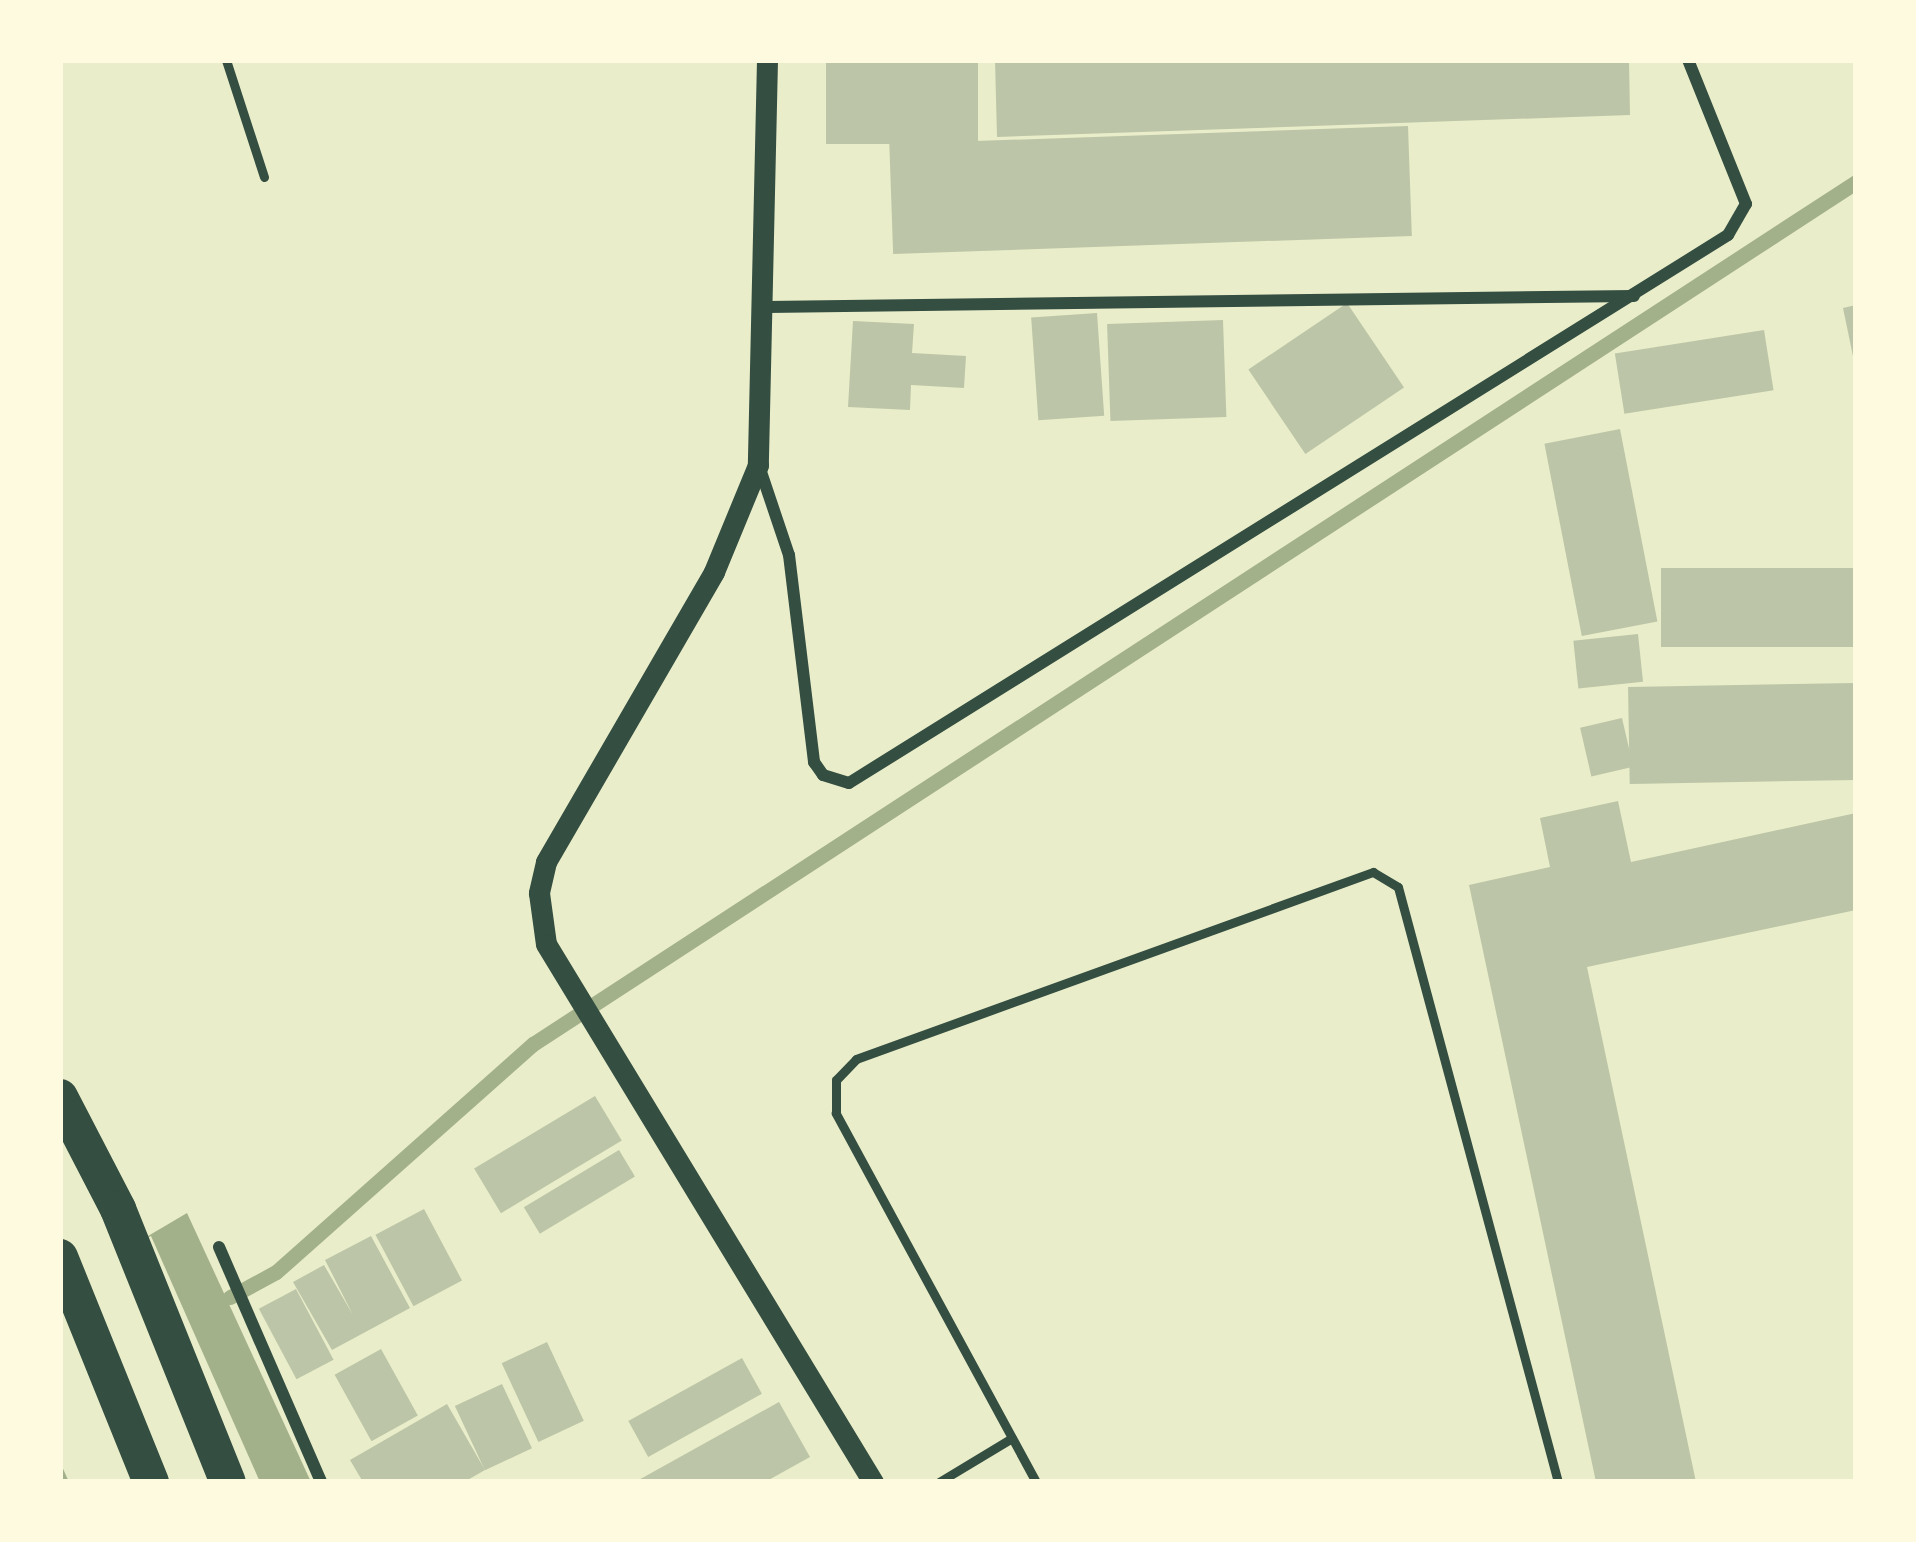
<!DOCTYPE html>
<html>
<head>
<meta charset="utf-8">
<style>
  body { margin:0 }
  #map { position:relative; width:1916px; height:1542px; overflow:hidden; background:#e9edc9; font-family:"Titillium Web",sans-serif }
  div>[style] { position:absolute }
  [style*='--x'] { left:calc(var(--x)*1px); top:calc(var(--y)*1px); width:calc(var(--w)*1px); rotate:calc(var(--a)*1deg) }
  .water>* { inset:0; background:#a3b18a }
  .pier>* { inset:0; background:#e9edc9 }
  .stream>* { height:15px; margin:-7.5px; padding:0 7.5px; transform-origin:7.5px; border-radius:7.5px; background:#a3b18a }
  .building>* { inset:0; background:#bcc5a7; transform-origin:0 0 }
  .service>* { height:9px; margin:-4.5px; padding:0 4.5px; transform-origin:4.5px; border-radius:4.5px; background:#344e41 }
  .minor>* { height:12px; margin:-6px; padding:0 6px; transform-origin:6px; border-radius:6px; background:#344e41 }
  .tertiary>* { height:21px; margin:-10.5px; padding:0 10.5px; transform-origin:10.5px; border-radius:10.5px; background:#344e41 }
  .motorway>* { height:36px; margin:-18px; padding:0 18px; transform-origin:18px; border-radius:18px; background:#344e41 }
  span { translate:-50% -50%; white-space:nowrap; text-align:center; line-height:1.15; -webkit-text-stroke:12px #fefae0; paint-order:stroke }
  .frame { position:absolute; inset:0; border:63px solid #fefae0; pointer-events:none }
</style>
</head>
<body>
<div id="map">
  <div class="water">
    <i style="clip-path:polygon(187px 1213px,311px 1482px,60px 1482px,60px 1288px)"></i>
  </div>
  <div class="pier">
    <i style="clip-path:polygon(151px 1236px,260px 1482px,69px 1482px,60px 1462px,60px 1281px)"></i>
  </div>
  <div class="stream">
    <i style="--x:230;--y:1297;--w:52;--a:-28.5"></i>
    <i style="--x:276;--y:1272;--w:344;--a:-41.6"></i>
    <i style="--x:533;--y:1044;--w:1579;--a:-33.09"></i>
  </div>
  <div class="building">
    <i style="left:826px;top:60px;width:152px;height:84px"></i>
    <i style="clip-path:polygon(995px 60px,1629px 60px,1630px 115px,997px 137px)"></i>
    <i style="left:1408px;top:126px;width:110px;height:519px;rotate:88deg"></i>
    <i style="left:1347px;top:303px;width:102px;height:119px;rotate:56deg"></i>
    <i style="clip-path:polygon(1856px 305px,1856px 361px,1854px 361px,1843px 308px)"></i>
    <i style="left:1097px;top:313px;width:103px;height:66px;rotate:86deg"></i>
    <i style="left:1223px;top:320px;width:97px;height:116px;rotate:88deg"></i>
    <i style="clip-path:polygon(853px 321px,914px 324px,912px 353px,966px 356px,964px 388px,911px 385px,910px 410px,848px 407px)"></i>
    <i style="left:1764px;top:330px;width:61px;height:151px;rotate:81deg"></i>
    <i style="left:1620px;top:429px;width:196px;height:77px;rotate:79deg"></i>
    <i style="left:1856px;top:568px;width:79px;height:195px;rotate:90deg"></i>
    <i style="left:1638px;top:634px;width:48px;height:65px;rotate:84deg"></i>
    <i style="left:1855px;top:683px;width:97px;height:227px;rotate:89deg"></i>
    <i style="left:1622px;top:718px;width:50px;height:43px;rotate:77deg"></i>
    <i style="clip-path:polygon(1618px 801px,1631px 862px,1856px 813px,1856px 910px,1587px 967px,1696px 1482px,1596px 1482px,1469px 885px,1550px 867px,1540px 818px)"></i>
    <i style="left:595px;top:1096px;width:52px;height:141px;rotate:59deg"></i>
    <i style="left:619px;top:1150px;width:31px;height:111px;rotate:59deg"></i>
    <i style="left:424px;top:1209px;width:81px;height:55px;rotate:62deg"></i>
    <i style="clip-path:polygon(371px 1236px,410px 1308px,332px 1350px,293px 1282px,324px 1265px,353px 1315px,325px 1260px)"></i>
    <i style="left:296px;top:1289px;width:80px;height:42px;rotate:62deg"></i>
    <i style="left:547px;top:1342px;width:87px;height:50px;rotate:65deg"></i>
    <i style="left:381px;top:1349px;width:76px;height:53px;rotate:61deg"></i>
    <i style="left:742px;top:1358px;width:41px;height:130px;rotate:61deg"></i>
    <i style="left:502px;top:1384px;width:71px;height:52px;rotate:65deg"></i>
    <i style="clip-path:polygon(779px 1402px,810px 1457px,765px 1482px,635px 1482px)"></i>
    <i style="clip-path:polygon(447px 1404px,485px 1470px,464px 1482px,363px 1482px,350px 1460px)"></i>
  </div>
  <div class="service">
    <i style="--x:226;--y:60;--w:123;--a:72"></i>
    <i style="--x:939;--y:1482;--w:85;--a:-31.1"></i>
    <i style="--x:1036;--y:1482;--w:420;--a:-118.5"></i>
    <i style="--x:836;--y:1113;--w:33;--a:-90"></i>
    <i style="--x:836;--y:1080;--w:29;--a:-46"></i>
    <i style="--x:856;--y:1059;--w:550;--a:-19.89"></i>
    <i style="--x:1373;--y:872;--w:29;--a:31"></i>
    <i style="--x:1398;--y:887;--w:616;--a:74.95"></i>
  </div>
  <div class="minor">
    <i style="--x:767;--y:307;--w:867;--a:-0.73"></i>
    <i style="--x:759;--y:466;--w:94;--a:71.4"></i>
    <i style="--x:789;--y:555;--w:209;--a:83.1"></i>
    <i style="--x:814;--y:762;--w:16;--a:55"></i>
    <i style="--x:823;--y:775;--w:27;--a:17"></i>
    <i style="--x:849;--y:783;--w:1036;--a:-31.94"></i>
    <i style="--x:1728;--y:235;--w:36;--a:-60"></i>
    <i style="--x:1746;--y:204;--w:155;--a:-111.9"></i>
    <i style="--x:219;--y:1247;--w:256;--a:66.5"></i>
  </div>
  <div class="tertiary">
    <i style="--x:767;--y:60;--w:405;--a:91.3"></i>
    <i style="--x:758;--y:465;--w:116;--a:112.4"></i>
    <i style="--x:714;--y:572;--w:335;--a:120.1"></i>
    <i style="--x:546;--y:862;--w:32;--a:103"></i>
    <i style="--x:539;--y:893;--w:51;--a:82.2"></i>
    <i style="--x:546;--y:944;--w:630;--a:58.71"></i>
  </div>
  <div class="motorway">
    <i style="--x:60;--y:1097;--w:126;--a:62.6"></i>
    <i style="--x:118;--y:1209;--w:294;--a:68.1"></i>
    <i style="--x:60;--y:1257;--w:243;--a:68"></i>
  </div>
  <div class="frame"></div>
</div>
</body>
</html>
